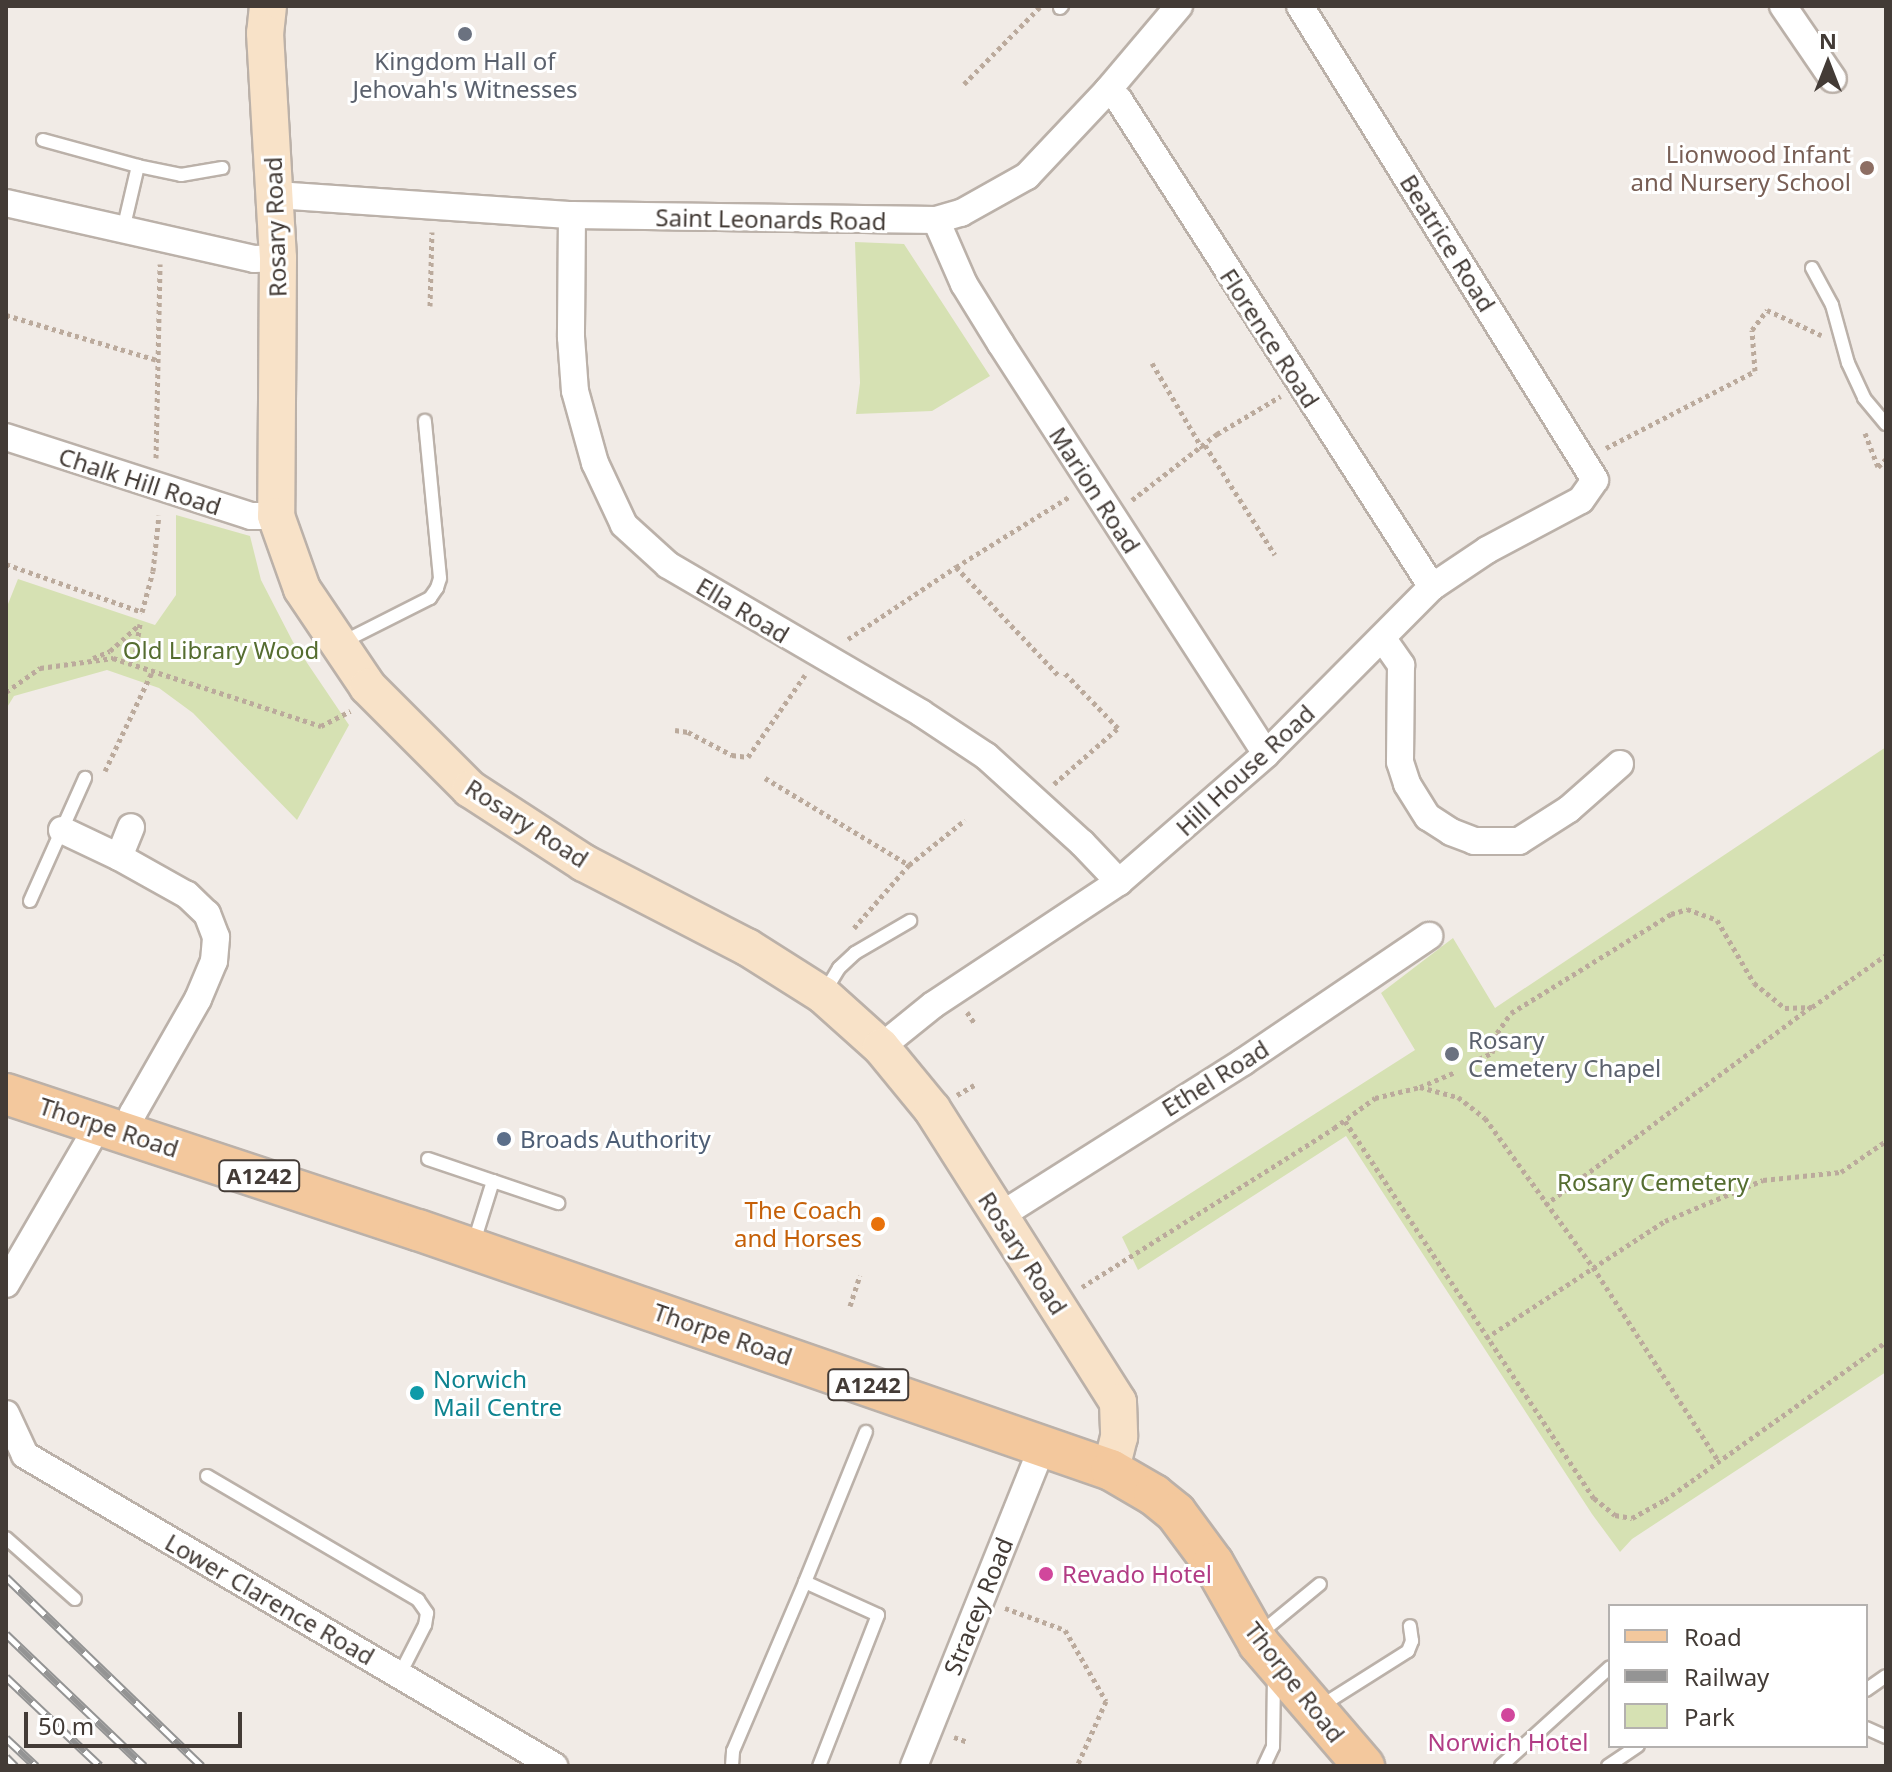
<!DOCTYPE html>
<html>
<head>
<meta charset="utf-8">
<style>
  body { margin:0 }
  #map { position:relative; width:1892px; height:1772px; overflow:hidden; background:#f1ebe6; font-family:"Noto Sans",sans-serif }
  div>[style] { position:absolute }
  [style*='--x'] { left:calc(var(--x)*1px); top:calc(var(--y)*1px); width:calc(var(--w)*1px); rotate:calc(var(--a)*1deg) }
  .green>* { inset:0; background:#d6e1b3 }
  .path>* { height:5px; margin-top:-2.5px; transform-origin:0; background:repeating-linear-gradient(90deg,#bbaa9c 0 4px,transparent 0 8px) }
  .roads { filter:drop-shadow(2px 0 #bbb1a9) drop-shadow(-2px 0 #bbb1a9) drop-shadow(0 2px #bbb1a9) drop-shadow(0 -2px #bbb1a9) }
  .lane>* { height:12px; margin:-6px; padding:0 6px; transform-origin:6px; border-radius:6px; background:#fff }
  .street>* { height:26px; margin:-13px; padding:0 13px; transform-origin:13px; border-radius:13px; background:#fff }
  .secondary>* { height:36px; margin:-18px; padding:0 18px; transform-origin:18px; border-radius:18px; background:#f8e2c8 }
  .primary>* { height:40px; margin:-20px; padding:0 20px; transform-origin:20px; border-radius:20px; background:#f3c89d }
  .rail>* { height:9px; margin-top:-4.5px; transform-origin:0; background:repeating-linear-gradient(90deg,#fff 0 18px,#949494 0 36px); box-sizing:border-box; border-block:2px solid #949494 }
  .dots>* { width:22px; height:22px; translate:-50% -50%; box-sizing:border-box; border:4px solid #fff; border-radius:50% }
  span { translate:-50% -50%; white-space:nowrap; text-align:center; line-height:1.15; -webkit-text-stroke:6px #fff; paint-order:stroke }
  .shield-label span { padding:2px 6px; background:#fff; border:2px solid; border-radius:6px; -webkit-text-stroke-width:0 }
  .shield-label { font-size:22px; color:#433b36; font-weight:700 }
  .worship-label { font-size:24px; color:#5b616d }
  .left { translate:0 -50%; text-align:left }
  .education-label { font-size:24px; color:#785e54 }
  .right { translate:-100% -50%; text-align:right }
  .street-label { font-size:24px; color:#433b36 }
  .park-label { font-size:24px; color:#556d30 }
  .service-label { font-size:24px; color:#4e5e75 }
  .food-label { font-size:24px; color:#c56008 }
  .culture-label { font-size:24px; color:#0d838f }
  .hotel-label { font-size:24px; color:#b23c85 }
  .frame { position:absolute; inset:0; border:8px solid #433b36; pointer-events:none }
  .legend { position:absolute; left:1608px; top:1604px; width:260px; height:144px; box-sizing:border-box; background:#fff; border:2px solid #b4b1af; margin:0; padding:10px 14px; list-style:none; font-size:24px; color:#433b36 }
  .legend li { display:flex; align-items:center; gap:16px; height:40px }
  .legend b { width:40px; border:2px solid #b4b1af }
  .north { position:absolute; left:1788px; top:24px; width:80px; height:80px; -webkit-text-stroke:6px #fff; paint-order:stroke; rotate:0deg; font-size:22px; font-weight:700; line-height:32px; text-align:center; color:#433b36 }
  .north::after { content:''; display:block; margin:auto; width:28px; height:36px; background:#433b36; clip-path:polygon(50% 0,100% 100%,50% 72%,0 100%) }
  .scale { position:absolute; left:24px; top:1712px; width:218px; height:36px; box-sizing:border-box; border:4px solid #433b36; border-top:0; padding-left:10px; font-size:24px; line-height:28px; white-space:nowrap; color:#433b36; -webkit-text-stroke:6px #fff; paint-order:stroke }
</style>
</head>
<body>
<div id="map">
  <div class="green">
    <i style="clip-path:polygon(855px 242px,904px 244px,990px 376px,932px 411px,856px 414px,860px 383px)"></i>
    <i style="clip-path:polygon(176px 515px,250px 536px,261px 580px,293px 642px,349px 725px,297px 820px,193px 713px,159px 688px,107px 670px,14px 696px,6px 709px,6px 609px,18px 579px,155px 625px,176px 595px)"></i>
    <i style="clip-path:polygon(1886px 747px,1886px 1372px,1632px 1539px,1620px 1552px,1592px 1514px,1346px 1136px,1138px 1270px,1122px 1237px,1415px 1050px,1381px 993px,1453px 938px,1495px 1008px)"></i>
  </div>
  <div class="path">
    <i style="--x:964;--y:84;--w:108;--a:-45.4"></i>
    <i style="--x:430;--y:306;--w:74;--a:-88.5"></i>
    <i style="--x:6;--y:315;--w:158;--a:16.6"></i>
    <i style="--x:1152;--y:363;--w:99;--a:59.5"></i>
    <i style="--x:1865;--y:433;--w:36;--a:69"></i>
    <i style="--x:1878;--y:467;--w:11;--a:-45"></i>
    <i style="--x:1205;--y:445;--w:130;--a:57.5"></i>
    <i style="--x:1606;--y:448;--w:168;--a:-27.3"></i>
    <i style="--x:1755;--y:371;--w:41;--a:-94.2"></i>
    <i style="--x:1752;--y:330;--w:25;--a:-53"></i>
    <i style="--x:1767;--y:310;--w:60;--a:24.8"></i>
    <i style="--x:156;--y:458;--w:194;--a:-88.8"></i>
    <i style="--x:1132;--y:500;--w:108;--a:-37.8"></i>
    <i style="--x:1217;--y:434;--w:74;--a:-30.7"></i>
    <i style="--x:6;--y:564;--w:144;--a:19.4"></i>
    <i style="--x:142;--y:612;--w:42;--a:-75"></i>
    <i style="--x:153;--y:571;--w:56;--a:-83.9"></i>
    <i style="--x:956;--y:567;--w:150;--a:46.6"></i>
    <i style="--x:848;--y:639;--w:130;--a:-33.7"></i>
    <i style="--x:956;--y:567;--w:133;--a:-31.8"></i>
    <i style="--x:93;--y:658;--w:18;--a:-22"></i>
    <i style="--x:110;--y:651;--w:40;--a:-42"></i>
    <i style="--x:140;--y:624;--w:39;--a:99"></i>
    <i style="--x:6;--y:692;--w:42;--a:-35.2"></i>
    <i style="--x:40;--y:668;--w:74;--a:-7.8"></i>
    <i style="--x:113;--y:658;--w:219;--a:18.1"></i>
    <i style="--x:321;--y:726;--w:33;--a:-27"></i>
    <i style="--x:675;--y:730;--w:13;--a:9"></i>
    <i style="--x:688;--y:732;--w:50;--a:27.6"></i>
    <i style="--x:732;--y:755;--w:16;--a:7"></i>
    <i style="--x:748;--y:757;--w:100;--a:-55.2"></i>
    <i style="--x:105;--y:771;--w:112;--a:-64.6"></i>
    <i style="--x:765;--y:778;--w:168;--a:31.1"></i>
    <i style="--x:1054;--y:784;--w:85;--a:-41.2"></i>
    <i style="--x:1118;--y:728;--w:78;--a:-134"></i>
    <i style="--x:854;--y:928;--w:84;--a:-48.9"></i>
    <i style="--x:909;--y:865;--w:72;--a:-38.8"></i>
    <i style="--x:967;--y:1012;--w:14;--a:56"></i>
    <i style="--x:1479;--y:1059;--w:14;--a:-25"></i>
    <i style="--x:1492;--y:1053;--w:21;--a:-76"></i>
    <i style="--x:1497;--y:1033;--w:24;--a:-55"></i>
    <i style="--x:1511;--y:1013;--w:188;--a:-31.7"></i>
    <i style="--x:1671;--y:914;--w:17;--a:-17"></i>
    <i style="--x:1687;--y:909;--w:32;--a:20"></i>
    <i style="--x:1717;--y:920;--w:73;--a:59.6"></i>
    <i style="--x:1754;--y:983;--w:40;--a:39"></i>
    <i style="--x:1785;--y:1008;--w:27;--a:-2"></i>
    <i style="--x:1812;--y:1007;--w:90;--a:-35.1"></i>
    <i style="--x:1420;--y:1087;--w:39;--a:15"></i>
    <i style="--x:1458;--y:1097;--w:34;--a:38"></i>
    <i style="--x:1485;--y:1118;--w:184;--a:54.1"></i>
    <i style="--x:1593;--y:1267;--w:232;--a:57.1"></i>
    <i style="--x:957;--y:1095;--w:20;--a:-30"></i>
    <i style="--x:1345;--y:1121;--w:452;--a:56.6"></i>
    <i style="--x:1594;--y:1498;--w:27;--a:39"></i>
    <i style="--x:1615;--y:1515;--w:17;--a:10"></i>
    <i style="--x:1632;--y:1518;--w:38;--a:-29"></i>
    <i style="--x:1665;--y:1500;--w:272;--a:-35.6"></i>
    <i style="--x:1545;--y:1205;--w:332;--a:-36.7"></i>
    <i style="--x:1082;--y:1287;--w:298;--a:-32.2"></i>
    <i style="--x:1334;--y:1128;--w:51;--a:-36.2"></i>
    <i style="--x:1375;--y:1098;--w:46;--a:-13.7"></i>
    <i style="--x:1420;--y:1087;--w:39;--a:-23"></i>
    <i style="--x:850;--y:1306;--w:32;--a:-72"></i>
    <i style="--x:1486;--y:1338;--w:214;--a:-33.2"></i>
    <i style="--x:1665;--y:1221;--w:106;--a:-22.7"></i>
    <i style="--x:1763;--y:1180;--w:78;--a:-5.9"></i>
    <i style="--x:1841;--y:1172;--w:55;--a:-34.6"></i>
    <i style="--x:1005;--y:1608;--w:64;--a:20.1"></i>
    <i style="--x:1065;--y:1630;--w:82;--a:60"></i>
    <i style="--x:1106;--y:1701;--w:71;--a:114"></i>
    <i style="--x:954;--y:1737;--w:15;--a:20"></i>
  </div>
  <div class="roads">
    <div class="lane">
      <i style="--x:1060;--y:8;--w:3;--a:-45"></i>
      <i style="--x:43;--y:140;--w:98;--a:15.3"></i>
      <i style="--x:123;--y:230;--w:66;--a:-76.8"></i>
      <i style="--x:138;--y:166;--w:44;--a:11.8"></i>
      <i style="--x:181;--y:175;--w:42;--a:-9.7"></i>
      <i style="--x:1812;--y:268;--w:42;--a:61.6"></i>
      <i style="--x:1832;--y:305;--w:60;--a:74.6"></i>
      <i style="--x:1848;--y:363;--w:38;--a:65"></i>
      <i style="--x:1864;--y:398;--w:34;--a:50"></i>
      <i style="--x:341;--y:643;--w:100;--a:-26.8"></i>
      <i style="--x:430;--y:598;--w:12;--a:-55"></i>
      <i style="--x:437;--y:588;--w:10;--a:-73"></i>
      <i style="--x:440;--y:578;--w:158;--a:-95.5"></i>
      <i style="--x:30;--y:901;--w:135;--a:-65.9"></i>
      <i style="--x:824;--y:993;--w:29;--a:-59"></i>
      <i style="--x:839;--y:968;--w:22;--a:-43"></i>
      <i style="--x:855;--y:953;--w:64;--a:-30.2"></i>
      <i style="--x:428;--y:1159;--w:69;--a:18.7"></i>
      <i style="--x:473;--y:1245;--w:67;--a:-72.6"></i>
      <i style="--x:493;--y:1181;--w:69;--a:18.7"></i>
      <i style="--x:207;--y:1476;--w:245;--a:30.4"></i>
      <i style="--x:418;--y:1600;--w:16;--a:55"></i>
      <i style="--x:427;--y:1613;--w:12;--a:99"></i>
      <i style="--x:425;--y:1625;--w:55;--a:117"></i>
      <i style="--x:6;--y:1538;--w:92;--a:41.5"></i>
      <i style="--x:805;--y:1582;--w:162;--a:-67.9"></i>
      <i style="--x:1258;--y:1635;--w:80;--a:-39.4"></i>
      <i style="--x:1866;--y:1690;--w:24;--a:-35"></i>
      <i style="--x:1321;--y:1706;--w:103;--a:-32.3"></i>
      <i style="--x:1408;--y:1651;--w:11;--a:-68"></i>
      <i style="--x:1412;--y:1641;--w:15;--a:-98"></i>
      <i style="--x:1866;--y:1728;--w:22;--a:24"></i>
      <i style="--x:732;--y:1766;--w:15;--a:-86"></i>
      <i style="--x:733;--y:1751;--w:184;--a:-66.9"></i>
      <i style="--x:805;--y:1582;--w:80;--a:24.3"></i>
      <i style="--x:878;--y:1615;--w:162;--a:111.3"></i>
      <i style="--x:1264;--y:1766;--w:21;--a:-65"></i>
      <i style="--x:1273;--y:1747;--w:69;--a:-89.2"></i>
      <i style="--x:1501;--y:1766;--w:147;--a:-42.2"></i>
      <i style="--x:1608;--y:1766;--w:36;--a:-34"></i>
    </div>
    <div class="street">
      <i style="--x:1783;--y:6;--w:88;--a:55.6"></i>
      <i style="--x:1108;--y:90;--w:15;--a:42"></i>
      <i style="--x:1119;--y:100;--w:579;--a:57.27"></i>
      <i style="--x:276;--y:195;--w:297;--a:3.9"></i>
      <i style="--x:572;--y:215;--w:364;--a:0.8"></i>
      <i style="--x:936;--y:220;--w:26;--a:-16"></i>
      <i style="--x:961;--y:213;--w:76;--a:-29.3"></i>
      <i style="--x:1027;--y:176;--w:118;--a:-46.7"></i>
      <i style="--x:1108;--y:90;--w:110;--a:-49.8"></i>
      <i style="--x:6;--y:203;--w:254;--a:12.7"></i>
      <i style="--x:254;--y:259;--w:24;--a:-2"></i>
      <i style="--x:572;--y:215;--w:122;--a:90.5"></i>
      <i style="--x:571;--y:337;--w:54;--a:85.8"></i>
      <i style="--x:575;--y:391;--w:75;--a:74.5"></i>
      <i style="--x:595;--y:463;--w:68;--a:64.9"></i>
      <i style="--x:624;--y:525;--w:59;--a:42.3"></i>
      <i style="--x:668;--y:565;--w:293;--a:30.3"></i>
      <i style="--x:921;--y:713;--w:78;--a:33.5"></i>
      <i style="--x:986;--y:756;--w:130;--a:42.2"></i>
      <i style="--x:1082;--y:843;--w:54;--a:46.5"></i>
      <i style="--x:936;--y:220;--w:70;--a:66.4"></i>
      <i style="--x:964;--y:284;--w:70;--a:58.3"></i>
      <i style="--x:1001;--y:344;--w:488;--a:57.1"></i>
      <i style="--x:6;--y:437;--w:257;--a:17.9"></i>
      <i style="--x:251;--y:516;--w:25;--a:0"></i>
      <i style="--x:1383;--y:639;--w:32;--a:55"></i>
      <i style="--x:1401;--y:665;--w:97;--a:90.6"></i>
      <i style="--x:1400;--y:762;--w:23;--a:72"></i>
      <i style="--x:1407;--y:784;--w:39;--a:58"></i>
      <i style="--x:1428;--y:817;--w:27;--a:33"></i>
      <i style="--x:1451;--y:832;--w:25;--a:21"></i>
      <i style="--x:1474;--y:841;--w:45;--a:0"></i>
      <i style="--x:1519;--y:841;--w:59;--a:-32.6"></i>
      <i style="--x:1569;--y:809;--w:68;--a:-41.4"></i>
      <i style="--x:62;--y:830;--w:63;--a:25.3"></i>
      <i style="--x:881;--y:1047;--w:67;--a:-38.9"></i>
      <i style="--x:933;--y:1005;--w:223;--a:-33.5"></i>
      <i style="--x:1119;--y:882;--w:195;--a:-41"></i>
      <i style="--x:1266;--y:754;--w:235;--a:-45.2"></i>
      <i style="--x:1432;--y:587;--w:66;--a:-33.9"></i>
      <i style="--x:1487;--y:550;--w:106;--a:-28"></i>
      <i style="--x:1581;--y:500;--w:24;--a:-55"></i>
      <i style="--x:1595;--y:480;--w:558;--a:-121.9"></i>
      <i style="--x:126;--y:1132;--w:20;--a:-70"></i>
      <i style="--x:133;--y:1113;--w:131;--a:-60.3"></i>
      <i style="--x:198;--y:999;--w:41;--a:-67.2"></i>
      <i style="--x:214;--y:961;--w:24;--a:-85"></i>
      <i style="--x:216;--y:937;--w:25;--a:-111"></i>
      <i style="--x:207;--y:914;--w:28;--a:-136"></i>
      <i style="--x:187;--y:895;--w:78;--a:-150.8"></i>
      <i style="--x:119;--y:857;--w:32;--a:-68"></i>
      <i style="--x:998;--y:1217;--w:290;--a:-32.3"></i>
      <i style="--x:1243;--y:1062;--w:225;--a:-34.1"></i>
      <i style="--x:6;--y:1284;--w:185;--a:-59.8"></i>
      <i style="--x:6;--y:1414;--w:45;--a:65.1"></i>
      <i style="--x:25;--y:1455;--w:614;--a:30.45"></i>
      <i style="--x:914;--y:1766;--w:344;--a:-68.1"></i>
    </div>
    <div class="secondary">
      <i style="--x:268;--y:6;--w:27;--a:96"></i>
      <i style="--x:265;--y:33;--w:225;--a:86.7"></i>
      <i style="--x:278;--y:258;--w:258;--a:90.4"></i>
      <i style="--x:276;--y:516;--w:77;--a:70.4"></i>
      <i style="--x:302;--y:589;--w:118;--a:56"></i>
      <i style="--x:368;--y:687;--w:144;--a:45"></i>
      <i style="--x:470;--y:789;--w:136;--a:33"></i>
      <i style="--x:584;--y:863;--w:183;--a:27.3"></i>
      <i style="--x:747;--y:947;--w:90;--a:32.3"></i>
      <i style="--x:823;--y:995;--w:78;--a:41.9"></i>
      <i style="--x:881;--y:1047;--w:80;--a:50.6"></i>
      <i style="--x:932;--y:1109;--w:347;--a:57.6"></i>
      <i style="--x:1118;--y:1402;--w:35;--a:88"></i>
      <i style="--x:1119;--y:1437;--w:34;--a:104"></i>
    </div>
    <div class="primary">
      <i style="--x:6;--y:1094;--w:434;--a:18.3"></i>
      <i style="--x:418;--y:1230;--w:733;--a:19.1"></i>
      <i style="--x:1111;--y:1470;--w:50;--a:30.2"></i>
      <i style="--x:1154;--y:1495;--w:28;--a:39"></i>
      <i style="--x:1176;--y:1513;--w:62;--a:53.5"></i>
      <i style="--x:1213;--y:1563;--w:93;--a:60.4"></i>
      <i style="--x:1259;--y:1644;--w:161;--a:49.3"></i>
    </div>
  </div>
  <div class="rail">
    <i style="--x:6;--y:1577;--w:272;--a:44"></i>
    <i style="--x:6;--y:1634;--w:191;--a:43.7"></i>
    <i style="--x:6;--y:1677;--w:129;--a:43.4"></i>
    <i style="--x:6;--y:1738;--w:41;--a:43"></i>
    <i style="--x:6;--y:1757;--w:13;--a:45"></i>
  </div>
  <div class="dots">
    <i style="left:465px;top:34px;background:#6b7280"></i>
    <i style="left:1867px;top:168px;background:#8d6e63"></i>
    <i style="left:1452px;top:1054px;background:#6b7280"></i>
    <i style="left:504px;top:1139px;background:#5c6f8a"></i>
    <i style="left:878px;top:1224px;background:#e8710a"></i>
    <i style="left:417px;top:1393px;background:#0f9aa8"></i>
    <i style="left:1046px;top:1574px;background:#d1479c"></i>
    <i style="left:1508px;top:1715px;background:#d1479c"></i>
  </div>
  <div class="shield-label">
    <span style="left:259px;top:1176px">A1242</span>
    <span style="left:868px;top:1385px">A1242</span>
  </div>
  <div class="worship-label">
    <span style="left:465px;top:75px">Kingdom Hall of<br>Jehovah's Witnesses</span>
    <span class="left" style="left:1468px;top:1054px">Rosary<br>Cemetery Chapel</span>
  </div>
  <div class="education-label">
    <span class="right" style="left:1851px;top:168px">Lionwood Infant<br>and Nursery School</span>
  </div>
  <div class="street-label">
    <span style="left:771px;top:219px;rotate:1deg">Saint Leonards Road</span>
    <span style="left:275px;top:227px;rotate:-92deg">Rosary Road</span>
    <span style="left:1448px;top:243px;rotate:58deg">Beatrice Road</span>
    <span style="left:1270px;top:338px;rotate:57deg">Florence Road</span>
    <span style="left:140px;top:481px;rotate:18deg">Chalk Hill Road</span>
    <span style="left:1095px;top:490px;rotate:57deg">Marion Road</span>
    <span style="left:743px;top:610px;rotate:31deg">Ella Road</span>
    <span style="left:1245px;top:770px;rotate:-43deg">Hill House Road</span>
    <span style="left:527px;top:823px;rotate:33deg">Rosary Road</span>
    <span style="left:1215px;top:1078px;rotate:-32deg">Ethel Road</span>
    <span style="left:109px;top:1127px;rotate:18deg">Thorpe Road</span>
    <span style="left:1023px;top:1253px;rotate:57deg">Rosary Road</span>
    <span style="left:723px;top:1334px;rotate:19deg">Thorpe Road</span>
    <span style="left:270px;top:1599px;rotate:30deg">Lower Clarence Road</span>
    <span style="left:978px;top:1606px;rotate:-68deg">Stracey Road</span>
    <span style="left:1295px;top:1682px;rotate:52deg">Thorpe Road</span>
  </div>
  <div class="park-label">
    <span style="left:221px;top:650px">Old Library Wood</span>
    <span style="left:1653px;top:1182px">Rosary Cemetery</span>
  </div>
  <div class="service-label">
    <span class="left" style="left:520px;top:1139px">Broads Authority</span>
  </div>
  <div class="food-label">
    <span class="right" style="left:862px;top:1224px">The Coach<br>and Horses</span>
  </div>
  <div class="culture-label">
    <span class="left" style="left:433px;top:1393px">Norwich<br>Mail Centre</span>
  </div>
  <div class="hotel-label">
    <span class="left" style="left:1062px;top:1574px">Revado Hotel</span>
    <span style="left:1508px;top:1742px">Norwich Hotel</span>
  </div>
  <div class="frame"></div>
  <ul class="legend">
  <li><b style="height:10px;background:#f3c89d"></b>Road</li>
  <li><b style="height:10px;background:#949494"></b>Railway</li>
  <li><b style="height:22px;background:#d6e1b3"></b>Park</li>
  </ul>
  <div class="north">N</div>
  <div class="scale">50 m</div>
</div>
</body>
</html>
